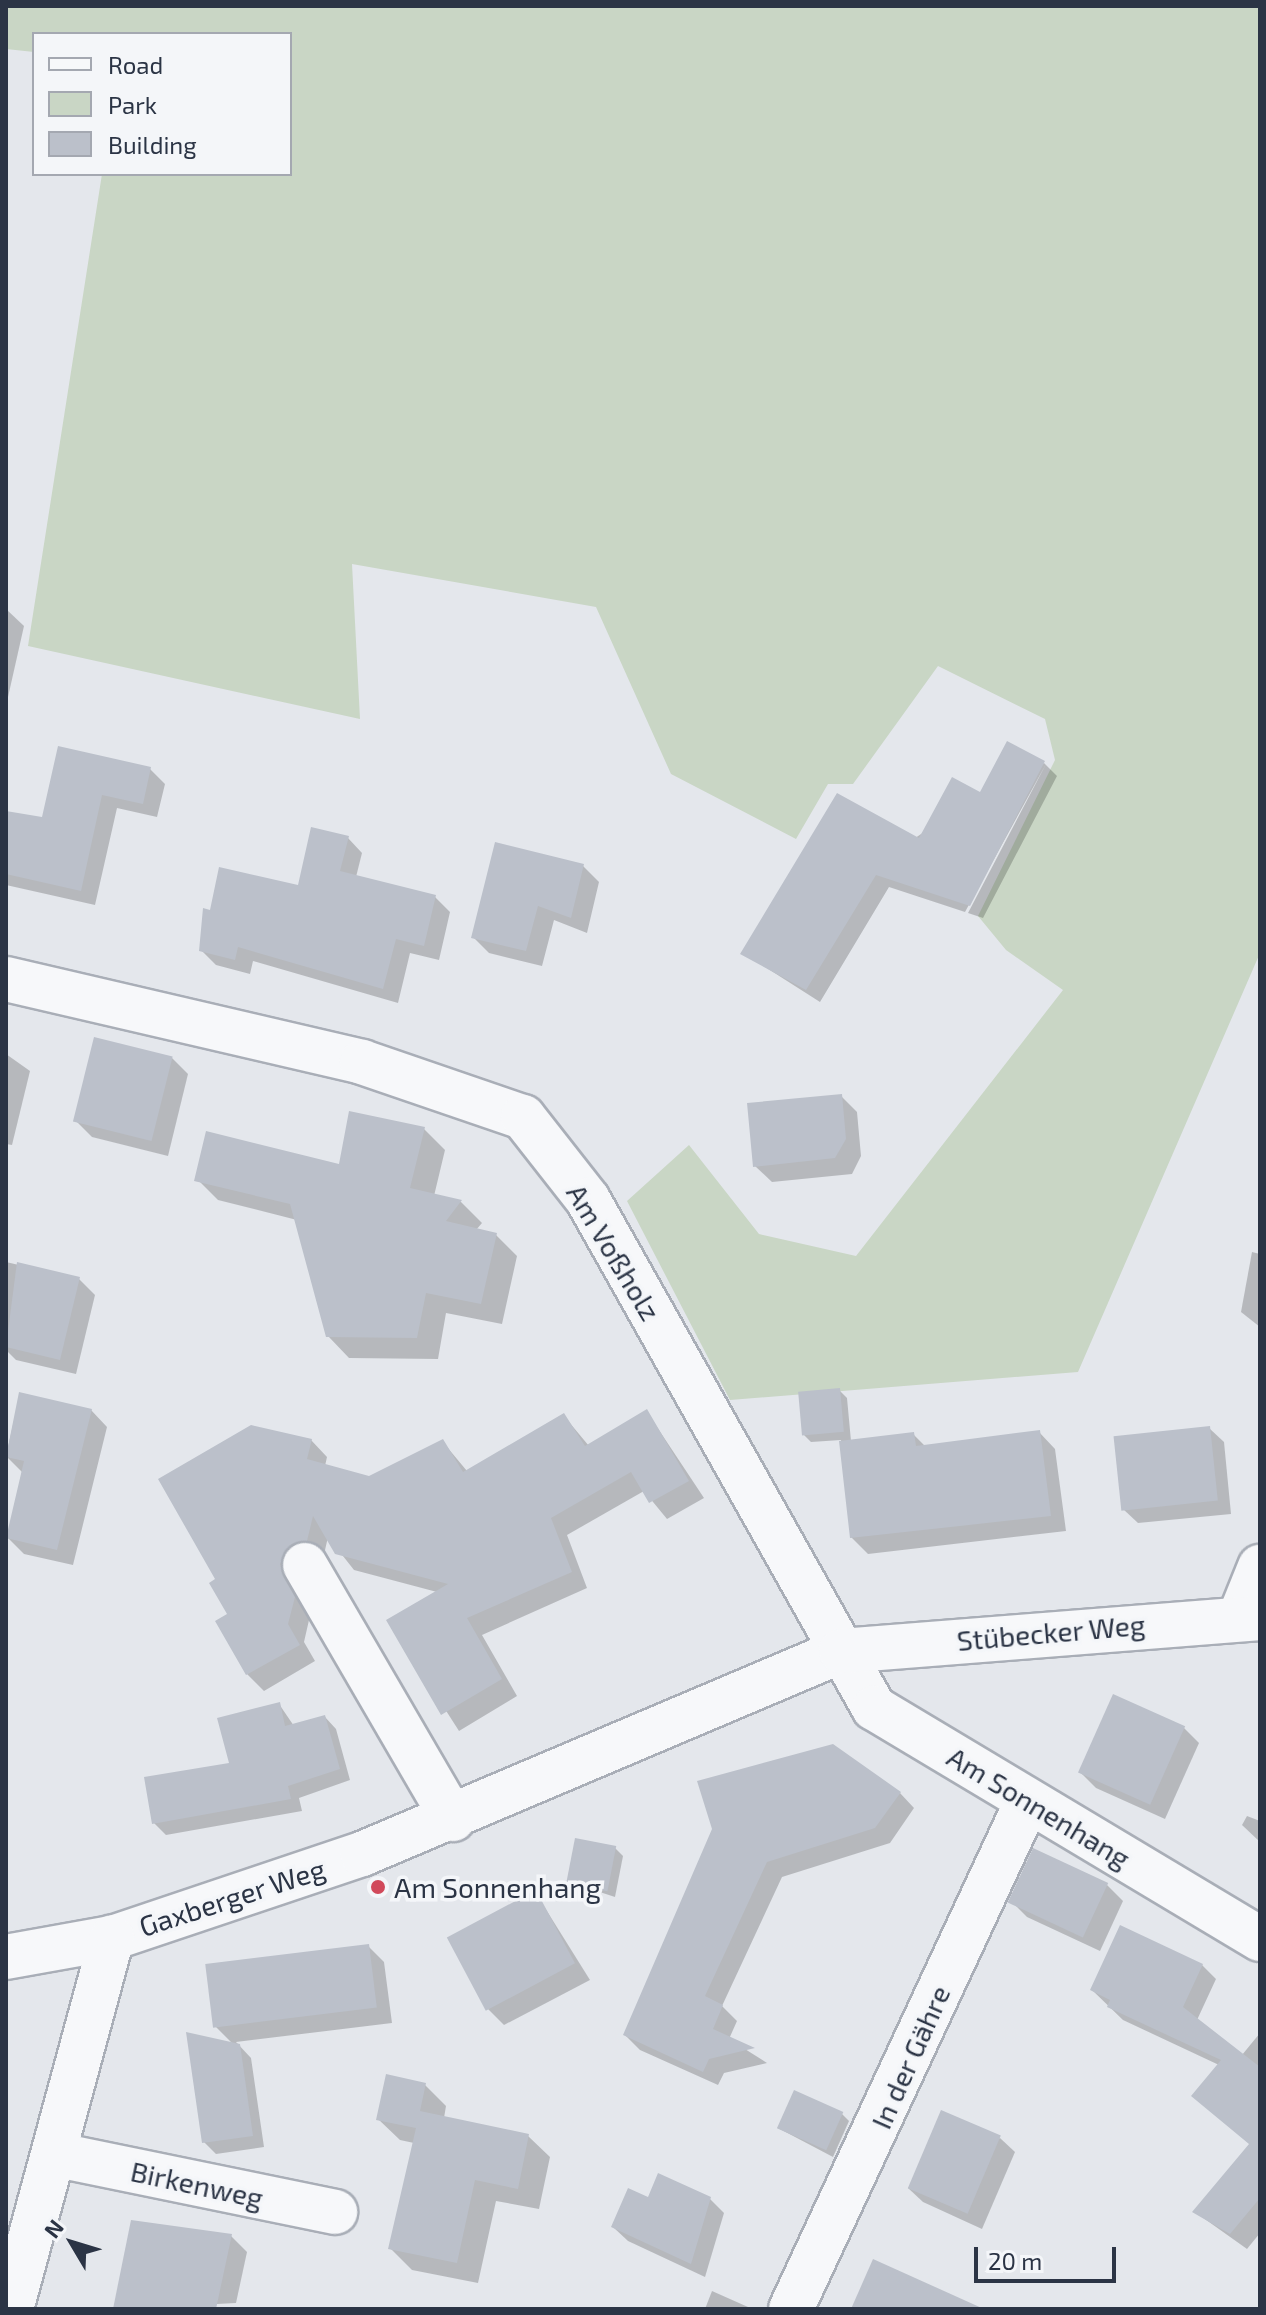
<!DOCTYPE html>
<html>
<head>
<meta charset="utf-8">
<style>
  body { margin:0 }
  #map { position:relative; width:1266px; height:2315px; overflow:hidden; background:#e4e7ec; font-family:"Exo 2",sans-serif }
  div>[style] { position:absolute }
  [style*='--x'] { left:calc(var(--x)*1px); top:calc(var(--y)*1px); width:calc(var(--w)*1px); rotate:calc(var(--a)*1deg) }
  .green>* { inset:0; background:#c9d6c5 }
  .shadow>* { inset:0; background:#0003 }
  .building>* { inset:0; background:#bbc0ca; transform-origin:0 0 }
  .roads { filter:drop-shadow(2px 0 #a9aeb7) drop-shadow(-2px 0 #a9aeb7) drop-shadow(0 2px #a9aeb7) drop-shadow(0 -2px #a9aeb7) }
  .minor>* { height:44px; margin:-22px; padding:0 22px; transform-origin:22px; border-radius:22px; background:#f7f8fa }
  .dots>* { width:22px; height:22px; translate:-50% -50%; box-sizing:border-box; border:4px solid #f4f6f9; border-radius:50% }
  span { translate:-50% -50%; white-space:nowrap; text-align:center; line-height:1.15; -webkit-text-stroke:7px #f4f6f9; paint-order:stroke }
  .street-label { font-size:28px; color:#2b3445 }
  .poi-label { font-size:28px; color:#2b3445 }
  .left { translate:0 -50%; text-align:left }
  .frame { position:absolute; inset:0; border:8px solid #2b3445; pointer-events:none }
  .legend { position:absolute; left:32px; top:32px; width:260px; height:144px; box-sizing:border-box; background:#f4f6f9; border:2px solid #a4a8b1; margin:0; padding:10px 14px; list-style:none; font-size:24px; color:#2b3445 }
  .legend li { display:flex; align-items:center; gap:16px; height:40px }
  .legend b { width:40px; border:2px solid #a4a8b1 }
  .north { position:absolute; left:32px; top:2203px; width:80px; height:80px; -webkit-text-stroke:6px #f4f6f9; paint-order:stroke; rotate:308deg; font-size:22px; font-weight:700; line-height:32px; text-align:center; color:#2b3445 }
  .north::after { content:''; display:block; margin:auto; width:28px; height:36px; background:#2b3445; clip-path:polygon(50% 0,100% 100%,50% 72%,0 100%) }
  .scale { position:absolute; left:974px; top:2247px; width:142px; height:36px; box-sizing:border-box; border:4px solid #2b3445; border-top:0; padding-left:10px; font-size:24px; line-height:28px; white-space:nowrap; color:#2b3445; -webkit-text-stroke:6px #f4f6f9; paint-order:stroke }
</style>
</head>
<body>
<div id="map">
  <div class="green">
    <i style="clip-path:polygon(6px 6px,1260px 6px,1260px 953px,1078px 1372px,730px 1400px,627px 1201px,689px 1145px,759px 1234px,856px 1256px,1063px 990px,1006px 950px,978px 916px,1055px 760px,1045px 719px,938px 666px,853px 784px,828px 784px,796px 839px,671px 774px,596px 607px,352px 564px,360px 719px,28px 646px,102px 174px,290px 174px,290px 34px,34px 34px,34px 52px,6px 49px)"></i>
  </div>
  <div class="shadow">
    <i style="clip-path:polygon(6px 609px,24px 626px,6px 706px)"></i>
    <i style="clip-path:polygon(1044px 763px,1057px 776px,983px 918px,968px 913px,1046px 764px,965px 912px,889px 887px,820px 1002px,743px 953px,981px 794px)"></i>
    <i style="clip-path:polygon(150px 769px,165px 784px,157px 817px,117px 808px,95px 905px,6px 885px,6px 813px,44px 819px)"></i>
    <i style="clip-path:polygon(348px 838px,362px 853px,356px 877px,435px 897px,450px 912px,439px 960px,410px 953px,398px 1003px,253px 961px,250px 974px,216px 965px,201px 950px,211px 912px,299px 887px)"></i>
    <i style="clip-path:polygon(583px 866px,599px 882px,587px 933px,554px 920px,542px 966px,489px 953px,473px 937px)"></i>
    <i style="clip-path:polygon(6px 1054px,30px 1071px,12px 1145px,6px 1144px)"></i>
    <i style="clip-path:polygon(172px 1058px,188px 1074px,168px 1156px,92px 1137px,76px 1121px)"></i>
    <i style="clip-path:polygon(841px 1096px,857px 1112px,861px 1156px,852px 1174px,772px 1182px,755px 1166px)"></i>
    <i style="clip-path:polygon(424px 1129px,445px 1150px,434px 1196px,461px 1202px,482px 1223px,476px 1230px,496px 1235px,517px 1256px,502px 1324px,446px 1313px,438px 1359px,349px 1358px,328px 1336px,297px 1220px,218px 1200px,197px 1179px,341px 1167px)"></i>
    <i style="clip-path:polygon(1252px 1252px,1260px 1254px,1260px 1327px,1241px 1312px)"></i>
    <i style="clip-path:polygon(6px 1262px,79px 1279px,95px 1295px,76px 1374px,16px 1360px,6px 1350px)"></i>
    <i style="clip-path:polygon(839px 1390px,847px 1398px,851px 1441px,913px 1434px,926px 1447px,1039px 1432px,1055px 1449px,1066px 1531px,868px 1554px,851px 1537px,841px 1440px,811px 1442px,804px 1435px)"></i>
    <i style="clip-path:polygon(20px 1394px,91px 1410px,107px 1427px,73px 1565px,24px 1554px,8px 1538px,22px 1472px,6px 1456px)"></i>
    <i style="clip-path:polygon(647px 1412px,704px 1498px,667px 1519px,644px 1491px,567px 1535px,587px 1588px,482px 1635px,517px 1696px,459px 1731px,388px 1620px,437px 1592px,354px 1570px,328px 1537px,304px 1642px,315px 1661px,264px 1691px,247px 1674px,229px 1614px,311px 1440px,327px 1457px,325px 1466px,369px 1478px,442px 1441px,467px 1471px,564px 1416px,589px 1446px)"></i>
    <i style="clip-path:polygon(1209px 1428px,1224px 1442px,1231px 1514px,1138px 1523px,1123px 1509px)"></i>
    <i style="clip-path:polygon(279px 1704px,294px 1726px,325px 1717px,336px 1729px,350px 1780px,299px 1798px,302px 1811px,166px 1835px,154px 1823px,231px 1764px)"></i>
    <i style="clip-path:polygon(1183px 1727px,1199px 1743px,1165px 1819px,1096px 1788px,1080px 1772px)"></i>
    <i style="clip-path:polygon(900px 1793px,914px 1808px,890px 1843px,782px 1877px,722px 2006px,737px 2021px,729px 2039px,767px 2063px,724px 2073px,718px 2085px,640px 2050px,625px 2035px,714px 1829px)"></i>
    <i style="clip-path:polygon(1247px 1816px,1260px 1821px,1260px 1842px,1242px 1825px)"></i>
    <i style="clip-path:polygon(615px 1848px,623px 1856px,615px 1897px,569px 1882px)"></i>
    <i style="clip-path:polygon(1107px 1885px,1123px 1901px,1100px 1951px,1027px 1917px,1011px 1901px)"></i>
    <i style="clip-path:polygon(535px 1892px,590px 1980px,504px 2025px,488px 2009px)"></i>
    <i style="clip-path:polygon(368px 1946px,384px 1962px,392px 2023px,236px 2042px,251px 2058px,264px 2147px,216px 2154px,204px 2142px,233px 2044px,216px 2027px,308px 1960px,308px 1954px)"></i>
    <i style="clip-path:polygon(1202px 1965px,1216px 1979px,1197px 2020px,1242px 2055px,1260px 2033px,1260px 2233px,1247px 2249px,1195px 2212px,1251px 2145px,1194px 2096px,1219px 2065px,1123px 2020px,1092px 1990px)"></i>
    <i style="clip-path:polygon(425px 2085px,446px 2106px,444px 2118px,528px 2136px,550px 2157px,539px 2209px,496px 2201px,478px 2283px,412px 2270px,390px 2248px,414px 2143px,400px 2140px,378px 2119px)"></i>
    <i style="clip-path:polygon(841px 2113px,849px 2121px,833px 2157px,778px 2128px)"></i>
    <i style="clip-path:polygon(1000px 2138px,1015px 2152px,982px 2229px,923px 2202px,908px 2188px)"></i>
    <i style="clip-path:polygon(709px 2198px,724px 2213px,705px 2277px,628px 2241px,613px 2227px,649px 2200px)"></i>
    <i style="clip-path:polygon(231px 2236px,247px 2252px,236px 2303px,122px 2309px)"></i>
    <i style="clip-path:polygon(712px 2291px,748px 2307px,750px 2309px,705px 2309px)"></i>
  </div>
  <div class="building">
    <i style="clip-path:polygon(1007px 741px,1045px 761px,970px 906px,876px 875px,806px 990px,740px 954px,837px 793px,919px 838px,952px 777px,980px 792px)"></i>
    <i style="clip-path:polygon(58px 746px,151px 767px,143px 804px,102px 795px,81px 891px,6px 874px,6px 811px,42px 817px)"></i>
    <i style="clip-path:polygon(311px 827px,349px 836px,340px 871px,436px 895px,424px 946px,396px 939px,383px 989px,238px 947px,235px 960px,199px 951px,203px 908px,210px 910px,219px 867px,298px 885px)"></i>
    <i style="clip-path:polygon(495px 842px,584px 864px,571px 918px,538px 906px,526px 951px,471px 938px)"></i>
    <i style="left:94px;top:1037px;width:81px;height:87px;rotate:14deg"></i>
    <i style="clip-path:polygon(842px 1094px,846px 1139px,835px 1158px,753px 1167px,747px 1103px)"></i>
    <i style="clip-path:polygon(349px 1111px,425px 1127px,410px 1188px,462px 1200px,446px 1221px,497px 1233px,481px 1304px,426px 1293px,417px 1338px,326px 1337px,290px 1204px,194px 1181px,206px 1131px,339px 1164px)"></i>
    <i style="clip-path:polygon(17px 1262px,80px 1277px,60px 1360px,6px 1347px)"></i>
    <i style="left:840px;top:1388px;width:44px;height:42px;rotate:85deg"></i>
    <i style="clip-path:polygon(19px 1392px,92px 1409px,57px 1550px,6px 1538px,24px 1461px,6px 1457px)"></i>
    <i style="clip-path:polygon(647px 1409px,689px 1481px,649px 1503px,631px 1472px,551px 1518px,572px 1572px,467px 1618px,502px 1679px,441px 1715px,386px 1620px,448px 1584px,335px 1554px,313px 1516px,307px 1541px,292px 1544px,280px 1564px,295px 1597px,288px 1624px,300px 1645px,246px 1675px,215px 1621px,227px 1614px,209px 1583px,215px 1579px,158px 1479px,251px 1425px,312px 1439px,307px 1459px,369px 1476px,443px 1439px,463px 1472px,564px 1413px,585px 1446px)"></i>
    <i style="left:1210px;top:1426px;width:75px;height:97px;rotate:84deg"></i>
    <i style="clip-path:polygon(1040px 1430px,1051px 1516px,850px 1538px,839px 1441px,914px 1432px,916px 1446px)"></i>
    <i style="left:1113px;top:1694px;width:79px;height:86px;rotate:24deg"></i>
    <i style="clip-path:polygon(280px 1702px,285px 1726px,325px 1715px,340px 1769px,288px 1786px,291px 1799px,152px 1824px,144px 1777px,229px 1763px,217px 1718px)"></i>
    <i style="clip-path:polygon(833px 1744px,901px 1792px,875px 1828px,767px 1862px,705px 1996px,723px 2005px,713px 2029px,755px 2048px,709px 2059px,703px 2072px,623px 2035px,712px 1829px,697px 1781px)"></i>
    <i style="left:575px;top:1838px;width:42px;height:46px;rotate:11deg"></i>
    <i style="left:1033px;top:1848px;width:83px;height:60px;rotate:25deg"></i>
    <i style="left:536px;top:1890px;width:83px;height:101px;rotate:62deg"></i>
    <i style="clip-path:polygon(1120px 1925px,1203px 1964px,1183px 2007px,1260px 2067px,1260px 2198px,1230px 2234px,1192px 2212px,1249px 2144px,1191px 2096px,1221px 2060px,1107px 2007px,1110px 2000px,1090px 1990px)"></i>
    <i style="left:369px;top:1944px;width:64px;height:165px;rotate:83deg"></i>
    <i style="clip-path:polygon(186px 2032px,240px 2044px,253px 2136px,202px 2143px)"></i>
    <i style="clip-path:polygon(386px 2074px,426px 2083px,420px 2111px,529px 2134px,518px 2189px,475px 2180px,457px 2263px,388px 2249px,416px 2128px,376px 2120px)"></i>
    <i style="left:794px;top:2090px;width:54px;height:42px;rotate:24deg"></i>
    <i style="left:941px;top:2110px;width:65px;height:85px;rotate:23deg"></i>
    <i style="clip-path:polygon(658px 2173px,711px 2197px,691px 2264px,611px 2227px,628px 2188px,648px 2197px)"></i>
    <i style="clip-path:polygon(131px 2220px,232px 2234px,216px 2309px,113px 2309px)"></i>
    <i style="clip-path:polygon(873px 2259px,984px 2309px,851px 2309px)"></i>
  </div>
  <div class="roads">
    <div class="minor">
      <i style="--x:6;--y:979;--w:366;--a:13.1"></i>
      <i style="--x:362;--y:1062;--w:170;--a:18.9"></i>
      <i style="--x:523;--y:1117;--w:105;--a:51.9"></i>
      <i style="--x:588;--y:1200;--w:583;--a:60.62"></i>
      <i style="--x:874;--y:1708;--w:450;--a:30.9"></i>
      <i style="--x:305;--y:1565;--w:294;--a:59.8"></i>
      <i style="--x:1241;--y:1614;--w:51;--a:-68"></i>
      <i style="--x:6;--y:1957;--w:108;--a:-10.2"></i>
      <i style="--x:112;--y:1938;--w:264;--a:-18.6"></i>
      <i style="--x:362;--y:1854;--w:520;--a:-22.97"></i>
      <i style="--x:841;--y:1651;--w:420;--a:-4.5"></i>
      <i style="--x:58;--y:2155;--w:283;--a:11.6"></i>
      <i style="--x:11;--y:2309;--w:385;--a:-74.8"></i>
      <i style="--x:791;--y:2309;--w:559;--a:-65.04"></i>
    </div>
  </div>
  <div class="dots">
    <i style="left:378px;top:1887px;background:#d1495b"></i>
  </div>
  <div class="street-label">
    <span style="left:614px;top:1252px;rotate:59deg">Am Voßholz</span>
    <span style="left:1051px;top:1632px;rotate:-5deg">Stübecker Weg</span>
    <span style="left:1039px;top:1807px;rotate:31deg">Am Sonnenhang</span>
    <span style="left:232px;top:1897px;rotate:-18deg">Gaxberger Weg</span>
    <span style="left:910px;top:2057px;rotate:-66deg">In der Gähre</span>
    <span style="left:197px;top:2184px;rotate:12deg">Birkenweg</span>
  </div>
  <div class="poi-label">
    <span class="left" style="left:394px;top:1887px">Am Sonnenhang</span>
  </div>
  <div class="frame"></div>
  <ul class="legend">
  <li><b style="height:10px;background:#f7f8fa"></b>Road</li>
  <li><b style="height:22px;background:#c9d6c5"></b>Park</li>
  <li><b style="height:22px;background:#bbc0ca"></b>Building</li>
  </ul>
  <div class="north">N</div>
  <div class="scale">20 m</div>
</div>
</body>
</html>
